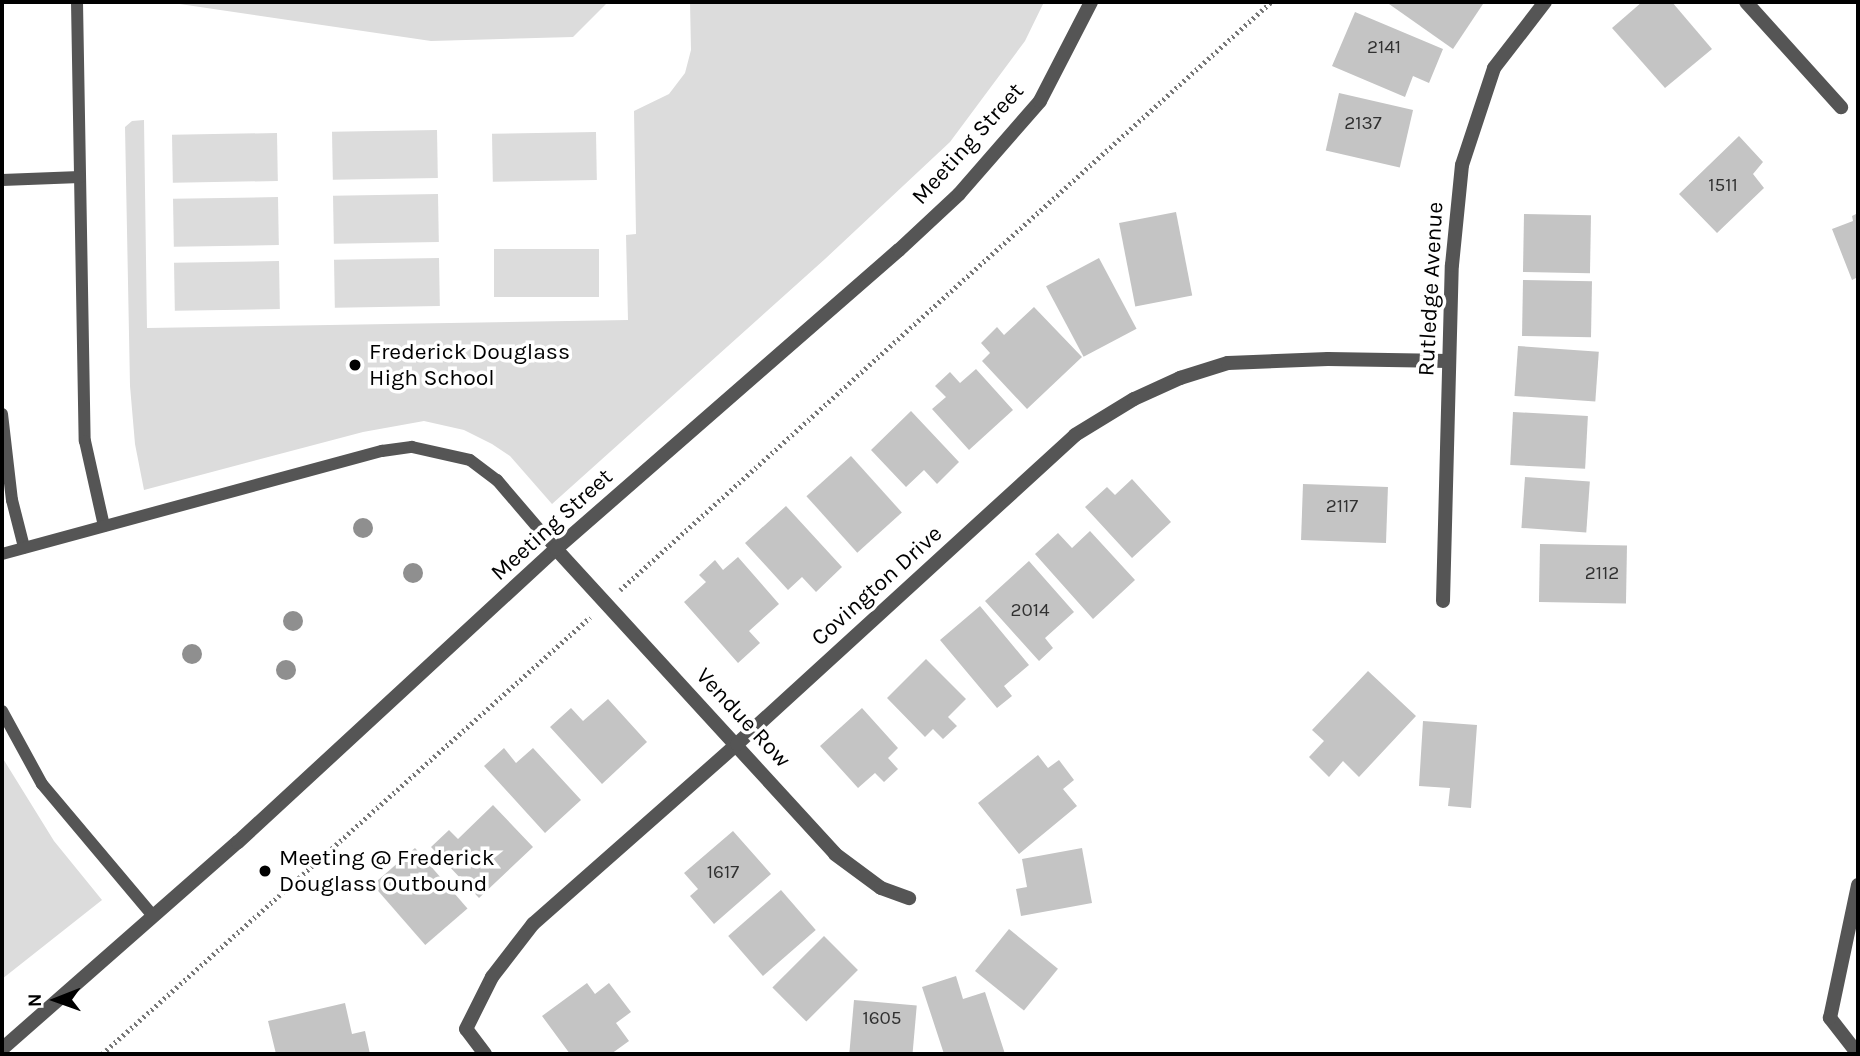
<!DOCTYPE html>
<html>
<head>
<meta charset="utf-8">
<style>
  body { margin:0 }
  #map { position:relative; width:1860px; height:1056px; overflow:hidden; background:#fff; font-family:Karla,sans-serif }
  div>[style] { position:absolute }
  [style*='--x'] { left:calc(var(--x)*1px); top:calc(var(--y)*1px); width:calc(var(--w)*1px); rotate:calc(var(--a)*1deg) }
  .green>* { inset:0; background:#dcdcdc; transform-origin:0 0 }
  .building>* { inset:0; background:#c4c4c4; transform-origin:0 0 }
  .path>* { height:4.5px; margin-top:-2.25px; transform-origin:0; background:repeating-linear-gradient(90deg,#777 0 2px,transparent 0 5.5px) }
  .service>* { height:12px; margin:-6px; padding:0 6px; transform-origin:6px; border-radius:6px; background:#555 }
  .minor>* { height:14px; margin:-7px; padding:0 7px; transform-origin:7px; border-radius:7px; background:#555 }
  .trees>* { width:20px; height:20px; margin:-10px; border-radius:50%; background:#8f8f8f }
  .dots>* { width:19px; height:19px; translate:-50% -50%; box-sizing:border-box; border:4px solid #fff; border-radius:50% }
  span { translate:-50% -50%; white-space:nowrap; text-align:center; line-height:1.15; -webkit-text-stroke:7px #fff; paint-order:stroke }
  .number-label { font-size:19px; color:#313131 }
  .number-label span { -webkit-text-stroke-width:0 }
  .street-label { font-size:23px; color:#000 }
  .poi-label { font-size:23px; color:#000 }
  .left { translate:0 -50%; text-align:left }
  .frame { position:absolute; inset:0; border:4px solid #000; pointer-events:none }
  .north { position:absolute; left:21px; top:965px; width:70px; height:70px; -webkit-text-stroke:5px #fff; paint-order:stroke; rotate:269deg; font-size:19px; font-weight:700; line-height:28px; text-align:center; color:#000 }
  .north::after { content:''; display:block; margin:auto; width:24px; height:32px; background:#000; clip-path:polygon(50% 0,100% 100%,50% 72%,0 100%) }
</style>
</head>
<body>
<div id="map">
  <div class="green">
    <i style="clip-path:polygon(166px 2px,608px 2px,573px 37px,431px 41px)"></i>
    <i style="clip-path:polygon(690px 2px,1044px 2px,1025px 41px,950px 142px,825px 259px,552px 504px,510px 456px,492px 444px,464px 430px,424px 421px,363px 432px,144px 490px,135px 444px,130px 386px,125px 127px,132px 121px,144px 120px,147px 328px,628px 320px,626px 235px,636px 234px,634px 111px,669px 94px,685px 73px,691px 50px)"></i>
    <i style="left:437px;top:130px;width:48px;height:105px;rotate:89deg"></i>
    <i style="left:596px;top:132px;width:48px;height:104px;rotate:89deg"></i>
    <i style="left:277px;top:133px;width:48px;height:105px;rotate:89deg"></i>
    <i style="left:438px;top:194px;width:48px;height:105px;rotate:89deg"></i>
    <i style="left:278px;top:197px;width:48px;height:105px;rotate:89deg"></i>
    <i style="left:599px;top:249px;width:48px;height:105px;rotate:90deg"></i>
    <i style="left:439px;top:258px;width:48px;height:105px;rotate:89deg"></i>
    <i style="left:279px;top:261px;width:48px;height:105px;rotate:89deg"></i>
    <i style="clip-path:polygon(2px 757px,54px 841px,102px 900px,2px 979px)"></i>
  </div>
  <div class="building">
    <i style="clip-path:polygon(1391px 2px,1480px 2px,1483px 4px,1453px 49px,1389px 4px)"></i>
    <i style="clip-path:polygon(1642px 2px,1672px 2px,1712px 49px,1665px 88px,1612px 28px)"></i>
    <i style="clip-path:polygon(1355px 12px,1443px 49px,1429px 83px,1413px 76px,1405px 97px,1332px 66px)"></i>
    <i style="left:1339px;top:93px;width:76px;height:59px;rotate:13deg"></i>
    <i style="clip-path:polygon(1739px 136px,1763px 162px,1753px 174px,1764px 188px,1717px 233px,1679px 194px)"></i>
    <i style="left:1176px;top:212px;width:85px;height:58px;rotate:79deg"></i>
    <i style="clip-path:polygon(1858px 213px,1858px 277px,1852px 280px,1832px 229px,1853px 221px,1852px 216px)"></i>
    <i style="left:1524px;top:214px;width:67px;height:58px;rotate:1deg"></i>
    <i style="left:1099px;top:258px;width:80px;height:60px;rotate:62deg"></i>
    <i style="left:1523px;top:280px;width:69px;height:56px;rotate:1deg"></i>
    <i style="clip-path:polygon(1034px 307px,1082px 357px,1027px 409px,982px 361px,990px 353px,981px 343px,997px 327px,1004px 335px)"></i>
    <i style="left:1518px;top:346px;width:81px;height:50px;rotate:4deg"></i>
    <i style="clip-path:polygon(976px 369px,1013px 410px,969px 450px,932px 409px,946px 397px,935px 386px,950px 372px,960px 383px)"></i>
    <i style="clip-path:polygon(911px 411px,959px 462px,937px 484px,924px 470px,906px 487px,871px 450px)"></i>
    <i style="left:1513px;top:412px;width:75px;height:53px;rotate:3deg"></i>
    <i style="left:851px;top:456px;width:76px;height:60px;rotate:48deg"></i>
    <i style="left:1525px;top:477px;width:65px;height:51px;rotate:4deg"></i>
    <i style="clip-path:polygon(1132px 479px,1171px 522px,1132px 558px,1085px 507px,1107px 487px,1115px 495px)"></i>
    <i style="left:1303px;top:484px;width:85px;height:56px;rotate:2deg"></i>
    <i style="clip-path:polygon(786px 506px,842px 567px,816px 592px,802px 577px,788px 590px,745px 543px)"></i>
    <i style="clip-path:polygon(1090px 531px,1135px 580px,1093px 619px,1035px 554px,1058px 533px,1072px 548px)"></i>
    <i style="left:1540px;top:544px;width:87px;height:58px;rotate:1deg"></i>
    <i style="clip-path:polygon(738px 557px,779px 604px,749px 631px,760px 643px,738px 663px,684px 602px,706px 582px,699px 575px,715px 560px,723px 570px)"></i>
    <i style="clip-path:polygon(1029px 561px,1074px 612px,1045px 638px,1053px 648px,1039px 661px,985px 601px)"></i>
    <i style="clip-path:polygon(980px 606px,1029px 665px,1004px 686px,1012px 696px,997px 708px,940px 640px)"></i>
    <i style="clip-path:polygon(926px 659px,966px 699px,948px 717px,957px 726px,943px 739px,933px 729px,925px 737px,887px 698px)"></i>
    <i style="clip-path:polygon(1368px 671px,1416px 716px,1359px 777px,1343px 761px,1329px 777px,1309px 757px,1324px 741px,1312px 730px)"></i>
    <i style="clip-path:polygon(608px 699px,647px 742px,602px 784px,550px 727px,571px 708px,583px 721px)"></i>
    <i style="clip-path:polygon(862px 708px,898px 748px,888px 758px,898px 769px,884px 782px,875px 773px,858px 788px,820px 746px)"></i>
    <i style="clip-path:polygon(1423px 721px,1477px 725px,1471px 808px,1448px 806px,1450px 788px,1419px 786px)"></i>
    <i style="clip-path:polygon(504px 748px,516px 763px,533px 748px,581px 800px,545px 833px,484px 766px)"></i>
    <i style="clip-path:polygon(1038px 755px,1048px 768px,1059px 760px,1074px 780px,1063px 789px,1077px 806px,1019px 854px,978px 803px)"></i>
    <i style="clip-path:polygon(493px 805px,533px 847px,479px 898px,431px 847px,449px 830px,458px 839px)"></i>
    <i style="clip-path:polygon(733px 831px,771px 874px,714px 924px,690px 896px,698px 889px,684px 873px)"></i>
    <i style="left:415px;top:848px;width:80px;height:56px;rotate:49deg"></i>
    <i style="clip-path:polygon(1082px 848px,1092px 903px,1021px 916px,1016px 889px,1027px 887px,1022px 859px)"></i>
    <i style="left:781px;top:890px;width:53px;height:70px;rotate:49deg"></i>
    <i style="left:1009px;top:929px;width:63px;height:54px;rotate:39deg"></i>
    <i style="left:824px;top:936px;width:48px;height:73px;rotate:45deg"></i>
    <i style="clip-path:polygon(956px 976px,963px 999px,985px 992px,1005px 1054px,944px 1054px,922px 987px)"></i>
    <i style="clip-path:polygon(587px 983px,595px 994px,609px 983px,631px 1012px,616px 1023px,629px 1041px,611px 1054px,570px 1054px,542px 1016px)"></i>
    <i style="left:854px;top:1000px;width:63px;height:54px;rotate:5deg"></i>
    <i style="clip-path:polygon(345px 1003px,352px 1034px,365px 1031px,370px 1054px,276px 1054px,268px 1021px)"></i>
  </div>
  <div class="path">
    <i style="--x:620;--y:590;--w:877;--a:-42.09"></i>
    <i style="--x:102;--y:1054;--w:655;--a:-41.84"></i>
  </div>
  <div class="service">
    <i style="--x:77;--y:2;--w:439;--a:89"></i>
    <i style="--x:85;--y:441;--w:87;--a:77.4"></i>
    <i style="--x:2;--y:180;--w:78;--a:-2.2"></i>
    <i style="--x:2;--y:414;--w:87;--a:83.4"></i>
    <i style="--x:12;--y:500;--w:49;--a:75.7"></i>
    <i style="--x:2;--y:554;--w:394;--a:-15.2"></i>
    <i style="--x:382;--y:451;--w:30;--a:-8"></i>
    <i style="--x:412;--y:447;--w:59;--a:12.6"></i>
    <i style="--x:470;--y:460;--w:34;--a:37"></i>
    <i style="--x:497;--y:480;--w:91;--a:49.5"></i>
    <i style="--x:2;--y:711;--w:83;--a:61.3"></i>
    <i style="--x:42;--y:784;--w:172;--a:49.9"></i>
  </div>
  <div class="minor">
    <i style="--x:1746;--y:2;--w:142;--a:47.9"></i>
    <i style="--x:556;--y:549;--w:413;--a:47.5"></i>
    <i style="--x:835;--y:854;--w:57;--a:36.5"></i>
    <i style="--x:881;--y:888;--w:30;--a:20"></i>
    <i style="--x:1443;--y:601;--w:336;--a:-88.5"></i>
    <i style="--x:1452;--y:265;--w:100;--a:-84.3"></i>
    <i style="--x:1462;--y:165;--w:102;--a:-71.7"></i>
    <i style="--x:1494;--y:68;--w:83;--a:-52.3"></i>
    <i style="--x:2;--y:1049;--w:314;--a:-41.3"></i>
    <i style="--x:238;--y:842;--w:432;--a:-42.7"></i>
    <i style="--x:556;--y:549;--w:455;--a:-41.1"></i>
    <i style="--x:899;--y:250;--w:82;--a:-43"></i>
    <i style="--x:959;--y:194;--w:123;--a:-48.9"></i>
    <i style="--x:1040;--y:101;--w:111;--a:-62.7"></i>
    <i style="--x:485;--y:1054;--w:31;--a:-127"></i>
    <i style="--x:466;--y:1029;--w:58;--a:-63.4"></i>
    <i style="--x:492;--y:977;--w:67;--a:-52.3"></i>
    <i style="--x:533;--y:924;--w:272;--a:-41.4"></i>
    <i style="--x:737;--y:744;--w:458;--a:-42.4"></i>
    <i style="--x:1075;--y:435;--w:69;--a:-31.4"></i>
    <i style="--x:1134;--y:399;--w:51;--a:-24.5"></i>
    <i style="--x:1180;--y:378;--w:50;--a:-17.4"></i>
    <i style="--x:1228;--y:363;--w:100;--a:-2.3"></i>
    <i style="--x:1328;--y:359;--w:121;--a:0.9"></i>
    <i style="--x:1858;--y:1054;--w:46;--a:-127.9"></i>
    <i style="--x:1830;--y:1018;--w:136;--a:-78.1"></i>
  </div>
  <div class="trees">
    <i style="left:363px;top:528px"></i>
    <i style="left:413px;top:573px"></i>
    <i style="left:293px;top:621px"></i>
    <i style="left:192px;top:654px"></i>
    <i style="left:286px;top:670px"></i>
  </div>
  <div class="dots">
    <i style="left:355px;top:365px;background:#000"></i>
    <i style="left:265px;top:871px;background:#000"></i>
  </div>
  <div class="number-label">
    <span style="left:1384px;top:48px">2141</span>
    <span style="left:1363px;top:124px">2137</span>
    <span style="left:1723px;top:186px">1511</span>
    <span style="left:1342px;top:507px">2117</span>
    <span style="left:1602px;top:574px">2112</span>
    <span style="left:1030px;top:611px">2014</span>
    <span style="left:723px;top:873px">1617</span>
    <span style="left:882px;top:1019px">1605</span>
  </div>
  <div class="street-label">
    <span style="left:968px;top:144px;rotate:-48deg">Meeting Street</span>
    <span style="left:1431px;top:289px;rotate:-87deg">Rutledge Avenue</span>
    <span style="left:552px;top:525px;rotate:-42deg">Meeting Street</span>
    <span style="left:877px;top:586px;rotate:-42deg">Covington Drive</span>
    <span style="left:743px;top:718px;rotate:47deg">Vendue Row</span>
  </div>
  <div class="poi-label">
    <span class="left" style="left:369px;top:365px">Frederick Douglass<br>High School</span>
    <span class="left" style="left:279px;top:871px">Meeting @ Frederick<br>Douglass Outbound</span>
  </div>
  <div class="frame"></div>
  <div class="north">N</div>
</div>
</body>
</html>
